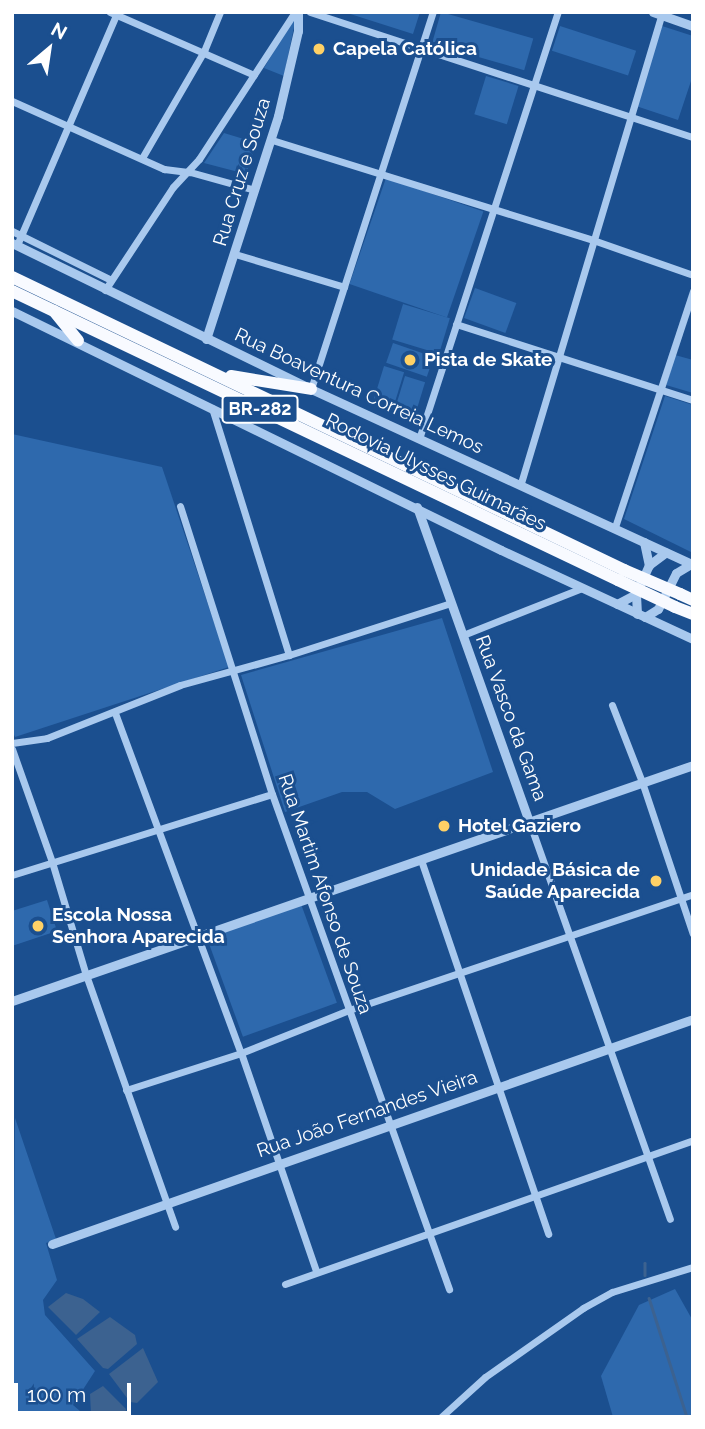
<!DOCTYPE html>
<html>
<head>
<meta charset="utf-8">
<style>
  body { margin:0 }
  #map { position:relative; width:705px; height:1429px; overflow:hidden; background:#1b4f8f; font-family:Raleway,sans-serif }
  div>[style] { position:absolute }
  [style*='--x'] { left:calc(var(--x)*1px); top:calc(var(--y)*1px); width:calc(var(--w)*1px); rotate:calc(var(--a)*1deg) }
  .green>* { inset:0; background:#2e69ad; transform-origin:0 0 }
  .water>* { inset:0; background:#3c6290 }
  .stream>* { height:2.5px; margin:-1.25px; padding:0 1.25px; transform-origin:1.25px; border-radius:1.25px; background:#3c6290 }
  .minor>* { height:7px; margin:-3.5px; padding:0 3.5px; transform-origin:3.5px; border-radius:3.5px; background:#a9c9ee }
  .tertiary>* { height:9px; margin:-4.5px; padding:0 4.5px; transform-origin:4.5px; border-radius:4.5px; background:#a9c9ee }
  .trunk>* { height:12px; margin:-6px; padding:0 6px; transform-origin:6px; border-radius:6px; background:#f8faff }
  .trunk-bridge>* { height:12px; margin:-6px; padding:0 6px; transform-origin:6px; border-radius:6px; background:#f8faff }
  .dots>* { width:19px; height:19px; translate:-50% -50%; box-sizing:border-box; border:4px solid #1b4f8f; border-radius:50% }
  span { translate:-50% -50%; white-space:nowrap; text-align:center; line-height:1.15; -webkit-text-stroke:6px #1b4f8f; paint-order:stroke }
  .shield-label span { padding:2px 5px; background:#1b4f8f; border:2px solid; border-radius:5px; -webkit-text-stroke-width:0 }
  .shield-label { font-size:18px; color:#fff; font-weight:700 }
  .poi-label { font-size:19px; color:#fff; font-weight:700 }
  .left { translate:0 -50%; text-align:left }
  .right { translate:-100% -50%; text-align:right }
  .street-label { font-size:19px; color:#fff }
  .frame { position:absolute; inset:0; border:14px solid #fff; pointer-events:none }
  .north { position:absolute; left:14px; top:14px; width:70px; height:70px; -webkit-text-stroke:5px #1b4f8f; paint-order:stroke; rotate:29deg; font-size:19px; font-weight:700; line-height:28px; text-align:center; color:#fff }
  .north::after { content:''; display:block; margin:auto; width:24px; height:32px; background:#fff; clip-path:polygon(50% 0,100% 100%,50% 72%,0 100%) }
  .scale { position:absolute; left:14px; top:1383px; width:117px; height:32px; box-sizing:border-box; border:4px solid #fff; border-top:0; padding-left:9px; font-size:21px; line-height:24px; white-space:nowrap; color:#fff; -webkit-text-stroke:5px #1b4f8f; paint-order:stroke }
</style>
</head>
<body>
<div id="map">
  <div class="green">
    <i style="clip-path:polygon(297px 12px,284px 76px,264px 68px)"></i>
    <i style="clip-path:polygon(344px 12px,420px 12px,413px 34px)"></i>
    <i style="left:441px;top:12px;width:96px;height:33px;rotate:16deg"></i>
    <i style="left:560px;top:26px;width:80px;height:26px;rotate:18deg"></i>
    <i style="clip-path:polygon(662px 26px,693px 36px,693px 75px,678px 120px,636px 106px)"></i>
    <i style="left:486px;top:76px;width:34px;height:40px;rotate:17deg"></i>
    <i style="clip-path:polygon(224px 133px,257px 143px,246px 174px,204px 163px)"></i>
    <i style="left:386px;top:178px;width:103px;height:112px;rotate:19deg"></i>
    <i style="left:475px;top:288px;width:44px;height:32px;rotate:20deg"></i>
    <i style="left:403px;top:304px;width:49px;height:37px;rotate:17deg"></i>
    <i style="left:393px;top:343px;width:43px;height:21px;rotate:19deg"></i>
    <i style="clip-path:polygon(675px 355px,693px 360px,693px 393px,666px 385px)"></i>
    <i style="left:384px;top:366px;width:21px;height:34px;rotate:17deg"></i>
    <i style="left:405px;top:376px;width:21px;height:34px;rotate:17deg"></i>
    <i style="clip-path:polygon(665px 396px,693px 405px,693px 553px,624px 519px)"></i>
    <i style="clip-path:polygon(12px 434px,162px 467px,229px 667px,15px 737px,12px 730px)"></i>
    <i style="clip-path:polygon(442px 618px,493px 772px,395px 809px,367px 792px,342px 792px,285px 812px,241px 675px)"></i>
    <i style="clip-path:polygon(47px 900px,57px 931px,12px 946px,12px 911px)"></i>
    <i style="left:301px;top:904px;width:105px;height:100px;rotate:70deg"></i>
    <i style="clip-path:polygon(15px 1118px,56px 1239px,46px 1243px,57px 1280px,43px 1300px,45px 1315px,95px 1371px,73px 1405px,87px 1417px,12px 1417px)"></i>
    <i style="clip-path:polygon(675px 1289px,693px 1321px,693px 1417px,613px 1417px,601px 1376px,639px 1305px)"></i>
  </div>
  <div class="water">
    <i style="clip-path:polygon(66px 1293px,83px 1299px,100px 1312px,76px 1335px,48px 1307px)"></i>
    <i style="clip-path:polygon(110px 1317px,135px 1335px,137px 1344px,108px 1369px,103px 1368px,77px 1339px)"></i>
    <i style="clip-path:polygon(143px 1348px,158px 1382px,137px 1403px,130px 1402px,109px 1374px)"></i>
    <i style="clip-path:polygon(103px 1386px,126px 1409px,125px 1417px,96px 1417px,91px 1413px,90px 1394px)"></i>
  </div>
  <div class="stream">
    <i style="--x:645;--y:1263;--w:12;--a:90"></i>
    <i style="--x:649;--y:1298;--w:125;--a:72.3"></i>
  </div>
  <div class="minor">
    <i style="--x:110;--y:12;--w:157;--a:23.6"></i>
    <i style="--x:310;--y:12;--w:403;--a:18.1"></i>
    <i style="--x:12;--y:101;--w:167;--a:24.1"></i>
    <i style="--x:164;--y:169;--w:26;--a:7"></i>
    <i style="--x:190;--y:172;--w:67;--a:15.5"></i>
    <i style="--x:272;--y:140;--w:336;--a:17.3"></i>
    <i style="--x:593;--y:240;--w:106;--a:19.3"></i>
    <i style="--x:142;--y:158;--w:124;--a:-59.9"></i>
    <i style="--x:204;--y:51;--w:42;--a:-67.7"></i>
    <i style="--x:12;--y:231;--w:110;--a:26.3"></i>
    <i style="--x:17;--y:245;--w:250;--a:-66.7"></i>
    <i style="--x:235;--y:254;--w:114;--a:16.8"></i>
    <i style="--x:105;--y:290;--w:123;--a:-56.6"></i>
    <i style="--x:173;--y:187;--w:38;--a:-47"></i>
    <i style="--x:199;--y:159;--w:176;--a:-56.9"></i>
    <i style="--x:456;--y:324;--w:249;--a:17.8"></i>
    <i style="--x:311;--y:389;--w:396;--a:-72.1"></i>
    <i style="--x:212;--y:408;--w:259;--a:72.7"></i>
    <i style="--x:419;--y:439;--w:449;--a:-72"></i>
    <i style="--x:521;--y:483;--w:488;--a:-73.3"></i>
    <i style="--x:180;--y:506;--w:302;--a:72.3"></i>
    <i style="--x:272;--y:794;--w:526;--a:70.32"></i>
    <i style="--x:615;--y:527;--w:249;--a:-71.7"></i>
    <i style="--x:463;--y:635;--w:128;--a:-21.6"></i>
    <i style="--x:612;--y:705;--w:83;--a:68.7"></i>
    <i style="--x:642;--y:782;--w:160;--a:71.5"></i>
    <i style="--x:115;--y:713;--w:363;--a:69.7"></i>
    <i style="--x:241;--y:1053;--w:231;--a:71"></i>
    <i style="--x:12;--y:743;--w:35;--a:-8"></i>
    <i style="--x:47;--y:738;--w:143;--a:-21.7"></i>
    <i style="--x:180;--y:685;--w:113;--a:-15.4"></i>
    <i style="--x:289;--y:655;--w:170;--a:-17.8"></i>
    <i style="--x:12;--y:749;--w:120;--a:70.5"></i>
    <i style="--x:52;--y:862;--w:118;--a:73.3"></i>
    <i style="--x:86;--y:975;--w:267;--a:70.5"></i>
    <i style="--x:529;--y:821;--w:422;--a:70.5"></i>
    <i style="--x:421;--y:860;--w:395;--a:71.2"></i>
    <i style="--x:12;--y:875;--w:272;--a:-17.3"></i>
    <i style="--x:126;--y:1090;--w:121;--a:-17.8"></i>
    <i style="--x:241;--y:1053;--w:116;--a:-21.7"></i>
    <i style="--x:349;--y:1010;--w:363;--a:-18.6"></i>
    <i style="--x:285;--y:1284;--w:433;--a:-19.4"></i>
    <i style="--x:441;--y:1417;--w:59;--a:-42.3"></i>
    <i style="--x:485;--y:1377;--w:120;--a:-35.1"></i>
    <i style="--x:583;--y:1308;--w:33;--a:-29"></i>
    <i style="--x:612;--y:1292;--w:85;--a:-17.2"></i>
  </div>
  <div class="tertiary">
    <i style="--x:653;--y:12;--w:42;--a:19.3"></i>
    <i style="--x:12;--y:243;--w:333;--a:26"></i>
    <i style="--x:311;--y:389;--w:421;--a:24.7"></i>
    <i style="--x:12;--y:311;--w:544;--a:26.05"></i>
    <i style="--x:501;--y:550;--w:212;--a:24.9"></i>
    <i style="--x:206;--y:339;--w:234;--a:-72.1"></i>
    <i style="--x:278;--y:116;--w:87;--a:-76.8"></i>
    <i style="--x:298;--y:31;--w:19;--a:-90"></i>
    <i style="--x:417;--y:507;--w:333;--a:70.4"></i>
    <i style="--x:644;--y:542;--w:24;--a:78"></i>
    <i style="--x:617;--y:604;--w:21;--a:-28"></i>
    <i style="--x:637;--y:614;--w:20;--a:-93"></i>
    <i style="--x:636;--y:594;--w:32;--a:-66"></i>
    <i style="--x:649;--y:565;--w:21;--a:-37"></i>
    <i style="--x:645;--y:617;--w:15;--a:-32"></i>
    <i style="--x:658;--y:609;--w:40;--a:-63.4"></i>
    <i style="--x:676;--y:573;--w:17;--a:-31"></i>
    <i style="--x:12;--y:1001;--w:721;--a:-19.11"></i>
    <i style="--x:52;--y:1244;--w:679;--a:-19.34"></i>
  </div>
  <div class="trunk">
    <i style="--x:12;--y:277;--w:679;--a:25.58"></i>
    <i style="--x:12;--y:291;--w:671;--a:25.5"></i>
    <i style="--x:54;--y:311;--w:38;--a:51"></i>
    <i style="--x:231;--y:376;--w:81;--a:9.2"></i>
    <i style="--x:680;--y:594;--w:14;--a:25"></i>
    <i style="--x:675;--y:607;--w:19;--a:21"></i>
  </div>
  <div class="trunk-bridge">
    <i style="--x:624;--y:570;--w:61;--a:23.2"></i>
    <i style="--x:618;--y:580;--w:63;--a:25.3"></i>
  </div>
  <div class="dots">
    <i style="left:319px;top:49px;background:#ffd166"></i>
    <i style="left:410px;top:360px;background:#ffd166"></i>
    <i style="left:444px;top:826px;background:#ffd166"></i>
    <i style="left:656px;top:881px;background:#ffd166"></i>
    <i style="left:38px;top:926px;background:#ffd166"></i>
  </div>
  <div class="shield-label">
    <span style="left:260px;top:409px">BR-282</span>
  </div>
  <div class="poi-label">
    <span class="left" style="left:333px;top:49px">Capela Católica</span>
    <span class="left" style="left:424px;top:360px">Pista de Skate</span>
    <span class="left" style="left:458px;top:826px">Hotel Gaziero</span>
    <span class="right" style="left:640px;top:881px">Unidade Básica de<br>Saúde Aparecida</span>
    <span class="left" style="left:52px;top:926px">Escola Nossa<br>Senhora Aparecida</span>
  </div>
  <div class="street-label">
    <span style="left:242px;top:172px;rotate:-73deg">Rua Cruz e Souza</span>
    <span style="left:359px;top:391px;rotate:25deg">Rua Boaventura Correia Lemos</span>
    <span style="left:436px;top:472px;rotate:26deg">Rodovia Ulysses Guimarães</span>
    <span style="left:511px;top:718px;rotate:70deg">Rua Vasco da Gama</span>
    <span style="left:325px;top:894px;rotate:71deg">Rua Martim Afonso de Souza</span>
    <span style="left:367px;top:1114px;rotate:-19deg">Rua João Fernandes Vieira</span>
  </div>
  <div class="frame"></div>
  <div class="north">N</div>
  <div class="scale">100 m</div>
</div>
</body>
</html>
